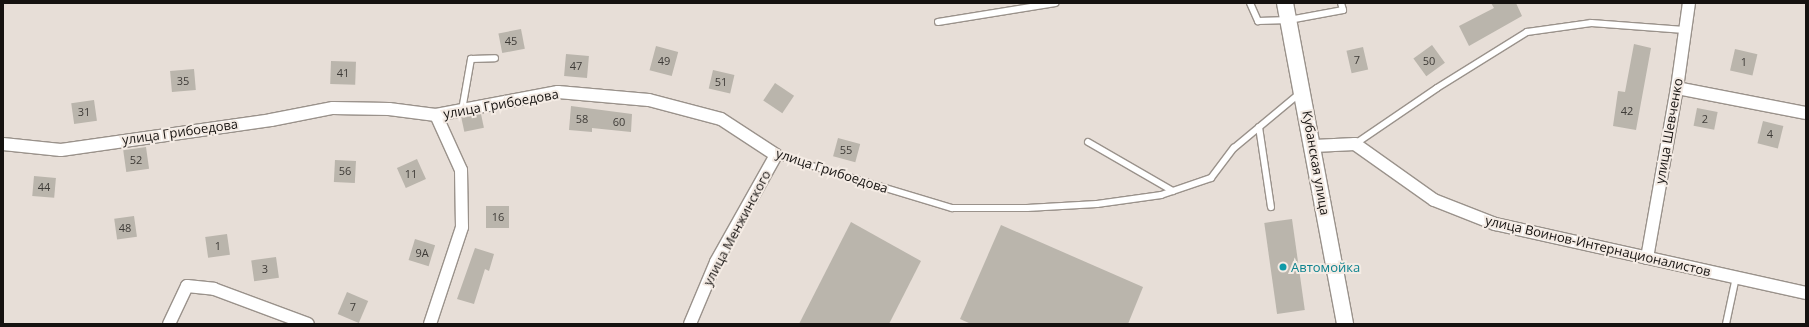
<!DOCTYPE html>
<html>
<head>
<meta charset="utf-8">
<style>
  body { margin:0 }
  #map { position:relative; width:1809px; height:327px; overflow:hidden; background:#e7ded7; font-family:"Open Sans",sans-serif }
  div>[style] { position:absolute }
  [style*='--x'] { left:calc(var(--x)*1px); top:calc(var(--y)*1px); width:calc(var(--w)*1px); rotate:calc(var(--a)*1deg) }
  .building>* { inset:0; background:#bab5ac; transform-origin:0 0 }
  .roads { filter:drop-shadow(1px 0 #9a928b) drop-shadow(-1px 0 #9a928b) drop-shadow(0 1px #9a928b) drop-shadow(0 -1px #9a928b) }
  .lane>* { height:6px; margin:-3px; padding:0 3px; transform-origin:3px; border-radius:3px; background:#fff }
  .street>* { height:12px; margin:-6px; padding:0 6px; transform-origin:6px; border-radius:6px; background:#fff }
  .secondary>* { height:16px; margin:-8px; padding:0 8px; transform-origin:8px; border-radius:8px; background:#fff }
  .dots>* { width:11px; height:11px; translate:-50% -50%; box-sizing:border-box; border:2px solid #f4ebe4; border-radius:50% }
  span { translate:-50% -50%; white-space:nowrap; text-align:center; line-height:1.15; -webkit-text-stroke:4px #f4ebe4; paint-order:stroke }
  .number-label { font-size:11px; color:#3e3b37 }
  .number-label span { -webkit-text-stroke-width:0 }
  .street-label { font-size:13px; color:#151210 }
  .culture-label { font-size:13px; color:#0d838f }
  .left { translate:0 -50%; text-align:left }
  .frame { position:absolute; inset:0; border:4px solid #151210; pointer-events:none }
</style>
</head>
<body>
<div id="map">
  <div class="building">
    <i style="clip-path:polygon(1491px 3px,1516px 3px,1522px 16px,1469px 46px,1459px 26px,1494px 8px)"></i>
    <i style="left:521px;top:29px;width:20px;height:23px;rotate:79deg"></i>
    <i style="clip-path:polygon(1634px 44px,1651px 48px,1636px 130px,1613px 126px,1618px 91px,1625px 92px)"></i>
    <i style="left:1432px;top:45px;width:22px;height:23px;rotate:54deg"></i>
    <i style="left:656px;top:46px;width:23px;height:25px;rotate:15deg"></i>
    <i style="left:1363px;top:47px;width:23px;height:17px;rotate:77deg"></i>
    <i style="left:1735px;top:49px;width:23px;height:22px;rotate:13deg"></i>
    <i style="left:566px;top:54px;width:23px;height:22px;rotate:5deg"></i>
    <i style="left:331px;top:61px;width:25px;height:23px;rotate:2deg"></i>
    <i style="left:194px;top:69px;width:21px;height:24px;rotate:85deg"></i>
    <i style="left:713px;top:70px;width:22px;height:19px;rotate:13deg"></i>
    <i style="left:775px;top:83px;width:23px;height:21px;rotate:34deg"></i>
    <i style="left:94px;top:100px;width:21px;height:23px;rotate:82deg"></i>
    <i style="clip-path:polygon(571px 106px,632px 114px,631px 132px,592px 128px,592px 132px,569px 130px)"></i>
    <i style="left:1697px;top:108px;width:21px;height:18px;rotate:11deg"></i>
    <i style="left:481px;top:114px;width:14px;height:20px;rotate:78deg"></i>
    <i style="left:1763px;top:121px;width:21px;height:23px;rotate:14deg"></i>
    <i style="left:838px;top:138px;width:23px;height:19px;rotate:15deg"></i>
    <i style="left:146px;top:147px;width:22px;height:23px;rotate:82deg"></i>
    <i style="left:417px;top:159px;width:22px;height:22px;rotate:66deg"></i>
    <i style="left:335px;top:160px;width:21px;height:22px;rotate:3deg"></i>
    <i style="left:34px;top:176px;width:22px;height:20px;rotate:5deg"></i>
    <i style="left:486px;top:206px;width:23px;height:22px"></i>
    <i style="left:134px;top:216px;width:21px;height:20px;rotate:82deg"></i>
    <i style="left:1292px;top:219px;width:92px;height:28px;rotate:82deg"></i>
    <i style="clip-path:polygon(851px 222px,921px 261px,889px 324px,799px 324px)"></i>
    <i style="clip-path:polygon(1001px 225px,1143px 287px,1128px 324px,971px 324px,960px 319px)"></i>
    <i style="left:227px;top:234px;width:21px;height:22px;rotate:82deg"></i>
    <i style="left:415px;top:239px;width:21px;height:22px;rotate:17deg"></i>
    <i style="clip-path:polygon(475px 248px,494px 254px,489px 271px,485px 269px,474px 304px,457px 299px)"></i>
    <i style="left:276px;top:257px;width:21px;height:25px;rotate:82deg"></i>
    <i style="left:347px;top:292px;width:23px;height:24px;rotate:23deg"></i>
  </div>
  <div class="roads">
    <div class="lane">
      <i style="--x:1250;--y:3;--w:20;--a:66"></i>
      <i style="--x:1258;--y:21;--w:31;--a:-2"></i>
      <i style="--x:1289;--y:20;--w:55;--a:-10.5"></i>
      <i style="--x:1343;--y:10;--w:7;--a:-106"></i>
      <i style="--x:938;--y:22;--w:119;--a:-9.2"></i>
      <i style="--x:462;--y:110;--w:52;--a:-80"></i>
      <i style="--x:471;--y:59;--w:24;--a:-2"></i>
      <i style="--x:1259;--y:127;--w:81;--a:81.5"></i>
      <i style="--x:1088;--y:142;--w:98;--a:30"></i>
      <i style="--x:1355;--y:144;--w:99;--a:-34.3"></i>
      <i style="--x:1437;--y:88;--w:106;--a:-31.9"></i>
      <i style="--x:1527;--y:32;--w:65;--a:-8"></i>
      <i style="--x:1591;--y:23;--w:94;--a:4.3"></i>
      <i style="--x:776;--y:155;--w:184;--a:16.8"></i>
      <i style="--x:952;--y:208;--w:75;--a:0"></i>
      <i style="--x:1027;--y:208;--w:70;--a:-3.3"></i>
      <i style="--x:1097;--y:204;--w:65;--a:-8"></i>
      <i style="--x:1161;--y:195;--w:53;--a:-18.8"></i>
      <i style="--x:1211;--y:178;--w:38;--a:-53"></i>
      <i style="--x:1234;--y:148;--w:86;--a:-39.8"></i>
      <i style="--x:1726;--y:324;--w:48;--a:-78"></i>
    </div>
    <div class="street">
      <i style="--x:1677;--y:88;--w:131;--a:11"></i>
      <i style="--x:3;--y:144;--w:58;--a:5.9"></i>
      <i style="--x:61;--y:150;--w:212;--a:-8.1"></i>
      <i style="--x:271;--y:120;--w:63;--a:-11"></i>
      <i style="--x:333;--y:108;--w:56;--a:1"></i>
      <i style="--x:389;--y:109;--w:47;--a:7.3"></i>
      <i style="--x:436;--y:115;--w:124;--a:-10.7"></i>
      <i style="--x:558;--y:92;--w:91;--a:5"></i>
      <i style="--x:649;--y:100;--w:74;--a:14.8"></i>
      <i style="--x:721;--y:119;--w:66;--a:33.2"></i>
      <i style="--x:776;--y:155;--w:123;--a:119.3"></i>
      <i style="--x:716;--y:262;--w:67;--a:112.8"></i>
      <i style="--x:1314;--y:146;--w:41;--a:-2.8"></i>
      <i style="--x:1355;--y:144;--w:97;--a:35.3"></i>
      <i style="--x:1434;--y:200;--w:66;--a:21.5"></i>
      <i style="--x:1495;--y:224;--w:319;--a:12.5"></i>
      <i style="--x:1647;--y:258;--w:173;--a:-80"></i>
      <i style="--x:1677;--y:88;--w:86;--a:-82"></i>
      <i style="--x:169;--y:324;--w:42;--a:-64.7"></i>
      <i style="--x:187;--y:286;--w:27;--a:6"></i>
      <i style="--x:214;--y:289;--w:100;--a:20.4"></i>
      <i style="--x:430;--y:324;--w:102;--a:-71.7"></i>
      <i style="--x:462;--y:227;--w:57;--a:-91"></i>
      <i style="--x:461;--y:170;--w:60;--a:-114.4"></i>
    </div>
    <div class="secondary">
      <i style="--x:1285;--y:3;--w:327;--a:79.4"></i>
    </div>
  </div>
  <div class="dots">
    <i style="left:1283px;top:267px;background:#0f9aa8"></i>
  </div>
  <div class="number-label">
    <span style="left:511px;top:41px">45</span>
    <span style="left:1357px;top:60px">7</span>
    <span style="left:664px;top:61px">49</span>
    <span style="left:1429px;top:61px">50</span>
    <span style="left:1744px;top:62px">1</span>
    <span style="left:576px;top:66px">47</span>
    <span style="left:343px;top:73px">41</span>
    <span style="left:183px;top:81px">35</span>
    <span style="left:721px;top:82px">51</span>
    <span style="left:1627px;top:111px">42</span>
    <span style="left:84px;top:112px">31</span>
    <span style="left:582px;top:119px">58</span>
    <span style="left:1705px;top:119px">2</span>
    <span style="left:619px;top:122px">60</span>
    <span style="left:1770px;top:134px">4</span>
    <span style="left:846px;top:150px">55</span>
    <span style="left:136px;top:160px">52</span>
    <span style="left:345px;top:171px">56</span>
    <span style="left:411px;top:174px">11</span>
    <span style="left:44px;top:187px">44</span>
    <span style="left:498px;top:217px">16</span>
    <span style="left:125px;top:228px">48</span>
    <span style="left:218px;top:246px">1</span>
    <span style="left:422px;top:253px">9А</span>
    <span style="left:265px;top:269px">3</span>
    <span style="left:353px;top:307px">7</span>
  </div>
  <div class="street-label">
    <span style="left:501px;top:104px;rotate:-10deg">улица Грибоедова</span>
    <span style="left:1669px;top:131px;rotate:-80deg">улица Шевченко</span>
    <span style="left:180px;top:132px;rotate:-8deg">улица Грибоедова</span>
    <span style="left:1316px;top:163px;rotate:80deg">Кубанская улица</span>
    <span style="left:832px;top:171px;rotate:18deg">улица Грибоедова</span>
    <span style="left:737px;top:228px;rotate:-62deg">улица Менжинского</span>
    <span style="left:1598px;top:246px;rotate:13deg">улица Воинов-Интернационалистов</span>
  </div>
  <div class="culture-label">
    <span class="left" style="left:1291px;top:267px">Автомойка</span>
  </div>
  <div class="frame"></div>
</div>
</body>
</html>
